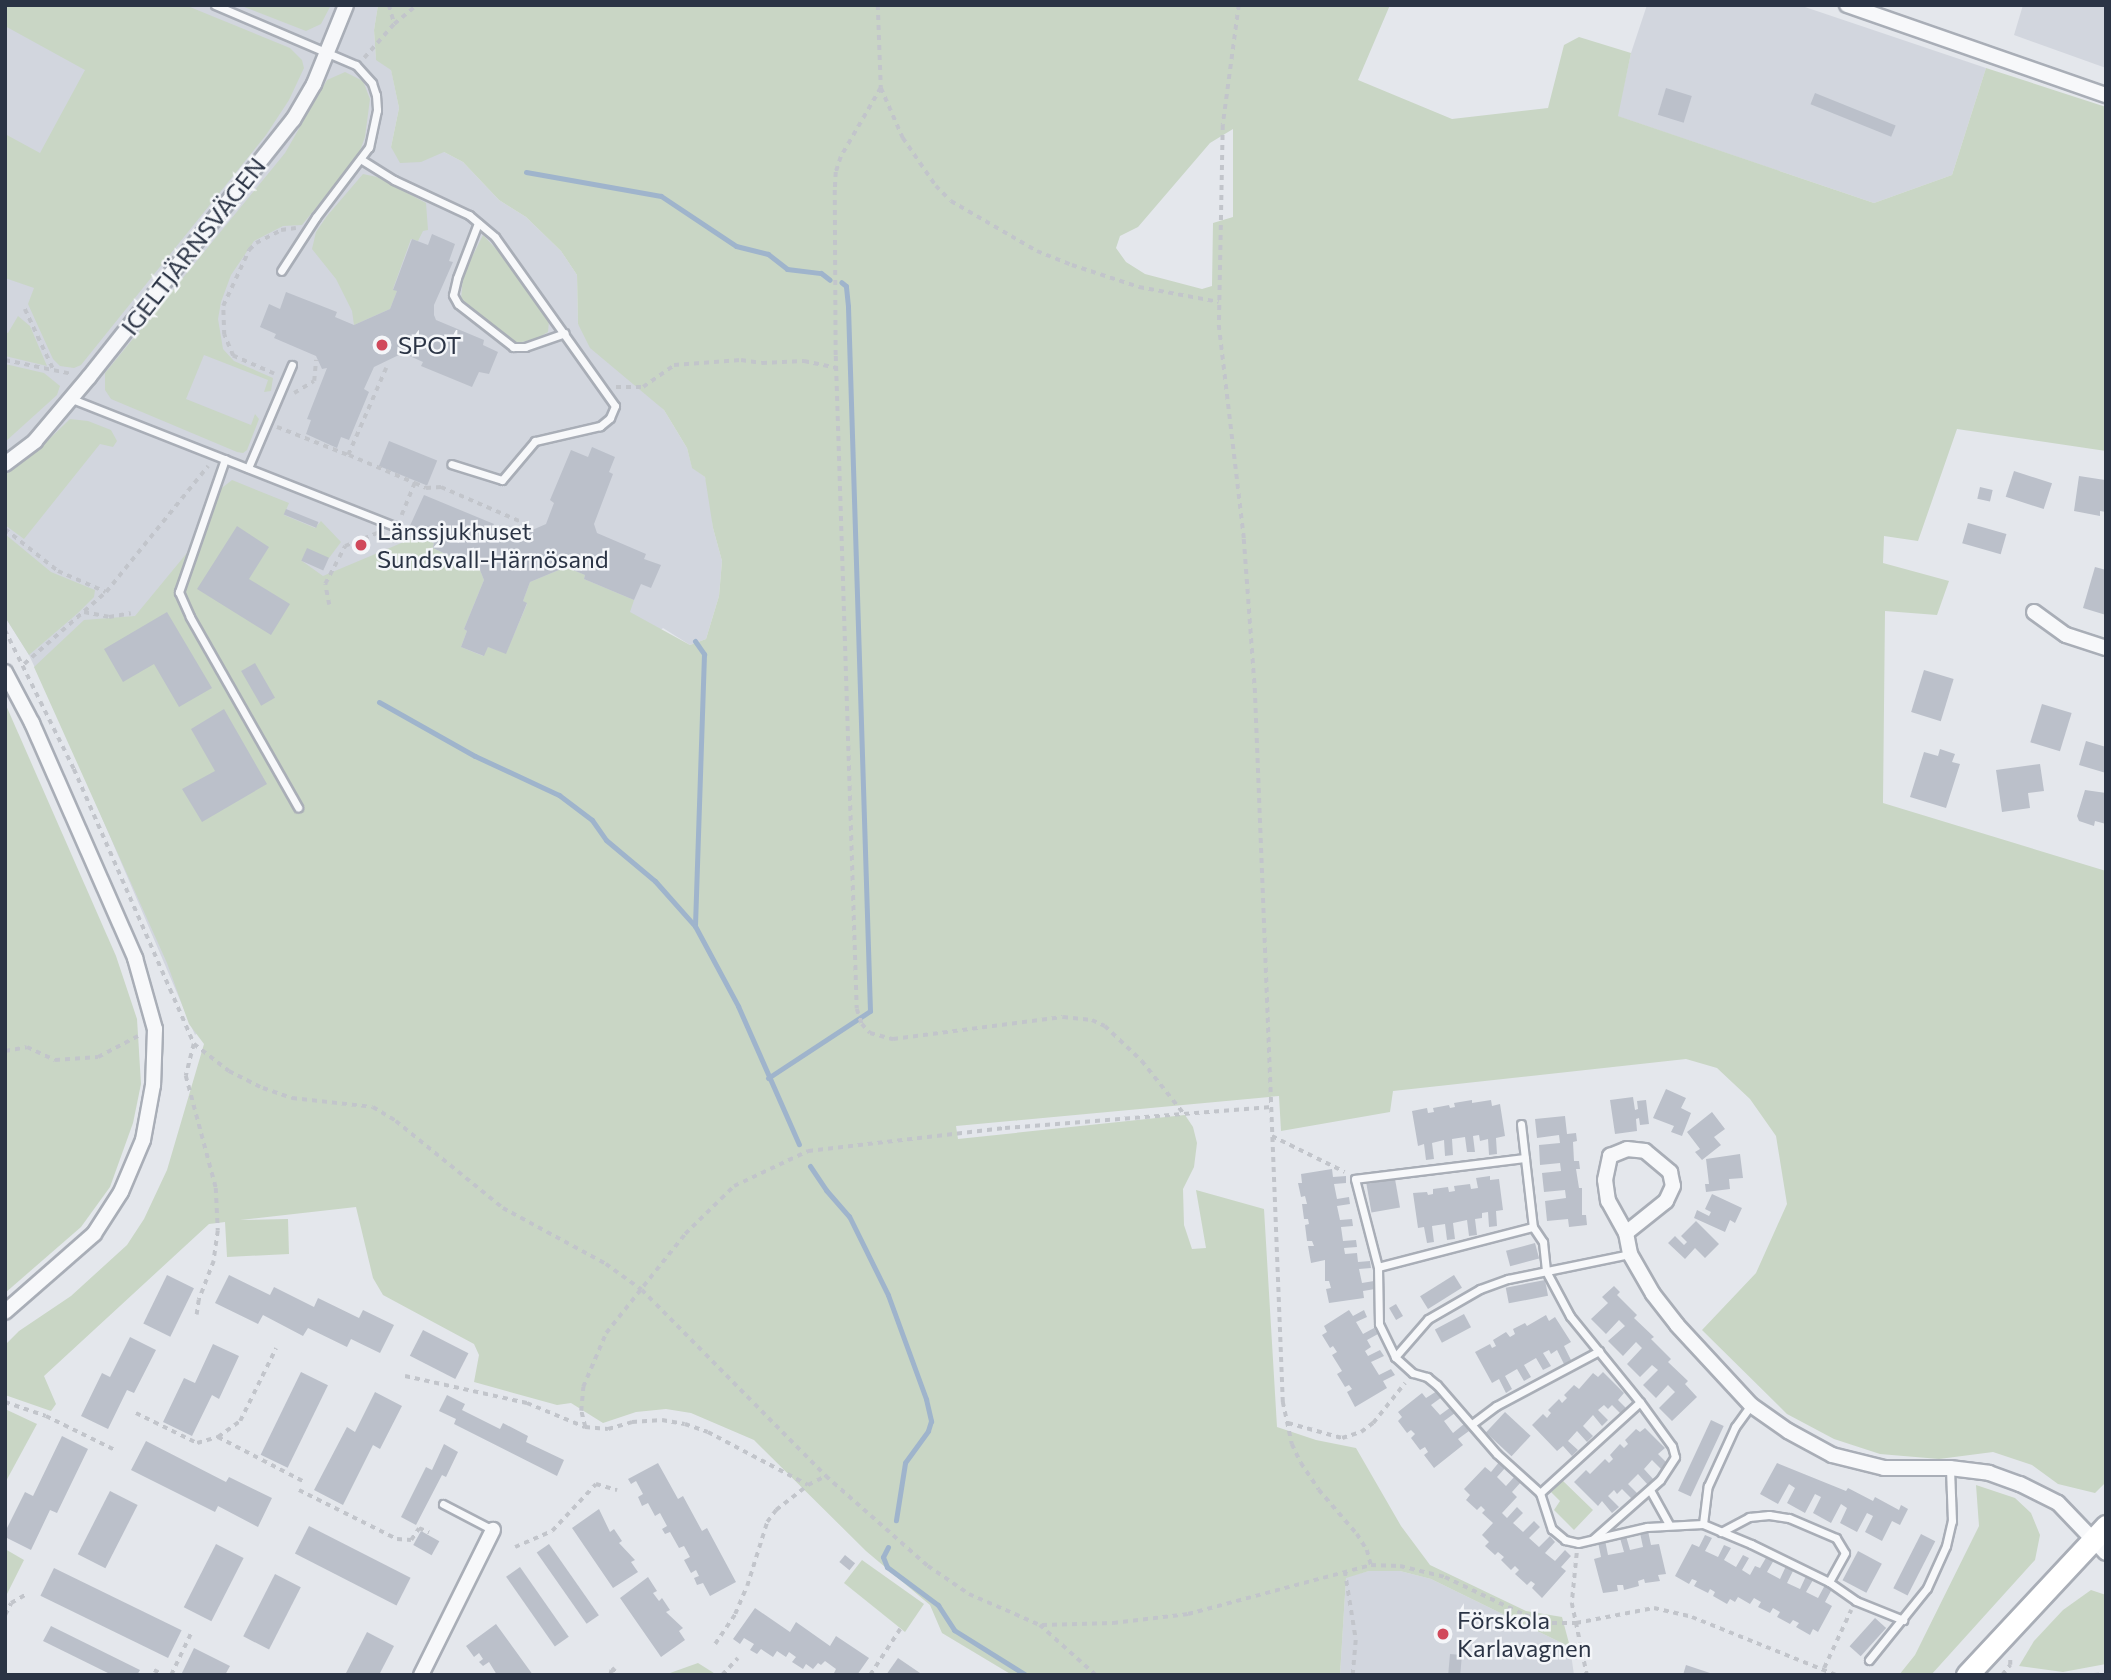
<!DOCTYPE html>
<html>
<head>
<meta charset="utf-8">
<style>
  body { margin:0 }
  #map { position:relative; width:2111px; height:1680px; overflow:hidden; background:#e4e7ec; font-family:Commissioner,sans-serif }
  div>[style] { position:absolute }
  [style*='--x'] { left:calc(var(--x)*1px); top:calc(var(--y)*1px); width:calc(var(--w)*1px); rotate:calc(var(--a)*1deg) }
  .built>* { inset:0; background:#d2d6de }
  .green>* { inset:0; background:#c9d6c5 }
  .stream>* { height:5px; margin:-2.5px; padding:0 2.5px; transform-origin:2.5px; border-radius:2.5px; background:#9fb4cc }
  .building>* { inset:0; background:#bbc0ca; transform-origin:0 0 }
  .path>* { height:3.5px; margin-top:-1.75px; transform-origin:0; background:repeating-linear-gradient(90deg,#c2c5cb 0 5px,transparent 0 10px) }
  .roads { filter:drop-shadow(2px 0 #a9aeb7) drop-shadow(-2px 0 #a9aeb7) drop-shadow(0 2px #a9aeb7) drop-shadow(0 -2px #a9aeb7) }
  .lane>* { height:7px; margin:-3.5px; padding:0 3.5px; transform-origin:3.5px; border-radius:3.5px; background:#f7f8fa }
  .street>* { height:14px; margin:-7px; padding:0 7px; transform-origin:7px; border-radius:7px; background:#f7f8fa }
  .secondary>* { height:21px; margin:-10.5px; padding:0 10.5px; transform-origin:10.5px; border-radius:10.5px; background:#fff }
  .dots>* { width:19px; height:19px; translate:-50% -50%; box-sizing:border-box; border:4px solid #f4f6f9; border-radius:50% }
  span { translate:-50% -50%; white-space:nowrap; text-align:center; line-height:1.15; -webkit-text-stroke:5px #f4f6f9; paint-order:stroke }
  .street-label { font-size:24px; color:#2b3445 }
  .poi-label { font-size:24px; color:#2b3445 }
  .left { translate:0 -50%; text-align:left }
  .frame { position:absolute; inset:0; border:7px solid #2b3445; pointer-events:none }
</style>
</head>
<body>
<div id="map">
  <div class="built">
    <i style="clip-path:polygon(5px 5px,378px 5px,374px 30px,376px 59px,391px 69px,399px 108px,391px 147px,444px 152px,463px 162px,499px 200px,526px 217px,561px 251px,577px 275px,578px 324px,664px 410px,687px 448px,692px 467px,705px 477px,710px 492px,713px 528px,722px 561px,719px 596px,706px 639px,690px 645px,663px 628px,195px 1035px,70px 743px,29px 655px,5px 617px)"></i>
    <i style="clip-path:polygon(1647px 5px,1799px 5px,1986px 68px,1952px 175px,1874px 203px,1617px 116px,1631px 53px)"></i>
    <i style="clip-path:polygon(2023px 5px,2106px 5px,2106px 68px,2014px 35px)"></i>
    <i style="clip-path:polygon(1369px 1571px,1400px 1571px,1431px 1579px,1570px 1647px,1574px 1675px,1340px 1675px,1346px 1577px)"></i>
  </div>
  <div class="green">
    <i style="clip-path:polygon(5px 5px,185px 5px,290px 48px,302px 60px,304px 68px,289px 100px,266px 135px,81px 365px,74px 368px,60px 366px,53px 359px,28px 304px,34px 288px,5px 278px,5px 134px,40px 153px,85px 70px,5px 26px)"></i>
    <i style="clip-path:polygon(239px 5px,331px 5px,321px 24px,306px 31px)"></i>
    <i style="clip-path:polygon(evenodd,378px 5px,1390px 5px,1358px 80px,1452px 119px,1548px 108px,1564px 45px,1579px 37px,1631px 53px,1618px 116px,1874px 203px,1952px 175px,1986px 68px,2106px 107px,2106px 451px,1957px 429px,1918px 541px,1884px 536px,1883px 563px,1949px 581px,1937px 615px,1885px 611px,1883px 803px,2106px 871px,2106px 1482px,2095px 1493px,2058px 1484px,2032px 1465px,1993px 1452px,1939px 1459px,1880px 1454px,1834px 1439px,1787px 1414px,1702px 1330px,1756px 1273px,1787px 1204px,1776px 1136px,1750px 1099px,1717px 1068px,1686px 1059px,1393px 1091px,1390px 1112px,1281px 1131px,1279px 1096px,956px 1126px,958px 1139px,1185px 1115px,1193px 1127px,1197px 1143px,1194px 1167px,1183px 1189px,1184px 1225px,1192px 1249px,1206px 1248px,1196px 1190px,1264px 1209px,1277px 1427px,1316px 1440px,1356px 1448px,1401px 1526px,1430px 1565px,1526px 1611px,1562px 1617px,1570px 1647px,1431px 1579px,1400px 1571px,1369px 1571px,1346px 1578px,1340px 1675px,1012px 1675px,942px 1633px,930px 1605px,866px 1551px,754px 1440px,691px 1413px,666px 1409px,636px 1412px,603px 1423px,571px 1403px,557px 1405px,474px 1382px,479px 1355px,474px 1344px,383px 1295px,373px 1278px,356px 1207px,240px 1220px,288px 1219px,289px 1254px,227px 1257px,225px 1222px,209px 1224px,44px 1376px,56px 1404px,51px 1411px,5px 1395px,5px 1345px,19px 1331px,71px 1296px,127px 1245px,144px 1219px,167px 1170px,204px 1044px,189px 1024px,167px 963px,34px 667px,84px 620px,135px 616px,196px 542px,218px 491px,232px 480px,289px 503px,284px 515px,315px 528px,321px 521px,341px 542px,329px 558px,302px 561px,323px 576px,418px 536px,434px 543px,433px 548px,480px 570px,484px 580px,464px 629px,467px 631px,461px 647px,483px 656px,488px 647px,506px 653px,527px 604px,523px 601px,530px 582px,566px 567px,585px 575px,584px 579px,634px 600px,630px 612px,690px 645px,706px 639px,719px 596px,722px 561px,713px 528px,705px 477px,692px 468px,687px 448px,664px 410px,590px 348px,578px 324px,577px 275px,561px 251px,526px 217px,499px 200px,463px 162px,444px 152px,421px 162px,400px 163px,391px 147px,399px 108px,391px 70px,376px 60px,374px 30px,378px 5px,1233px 129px,1233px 217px,1213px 223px,1212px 286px,1202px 289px,1145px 274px,1126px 262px,1116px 248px,1120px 236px,1138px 227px,1210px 143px,1233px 129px)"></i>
    <i style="clip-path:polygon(345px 72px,363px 81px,370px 99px,365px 137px,358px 156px,302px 225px,283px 226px,254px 241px,231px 275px,221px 302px,218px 319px,223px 349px,234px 361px,273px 378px,271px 391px,264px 392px,268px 380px,204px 355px,186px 399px,251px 425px,255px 414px,259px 419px,247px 450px,243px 453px,237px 452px,111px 399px,105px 390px,105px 373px,285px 153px,327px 80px)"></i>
    <i style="clip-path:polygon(363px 174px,377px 177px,426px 203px,428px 230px,423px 231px,418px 241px,411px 239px,393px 289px,397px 291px,390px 309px,354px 325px,352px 311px,336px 279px,312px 249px,316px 232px,327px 216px)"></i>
    <i style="clip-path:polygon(483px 235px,512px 266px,549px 321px,548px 332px,536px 339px,517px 343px,506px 339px,461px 300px,463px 275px)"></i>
    <i style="clip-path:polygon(18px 316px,30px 326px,47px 366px,5px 356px,5px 332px,8px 333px)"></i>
    <i style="clip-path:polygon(5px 364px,44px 373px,60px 386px,57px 395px,5px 442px)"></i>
    <i style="clip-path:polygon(70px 419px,88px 421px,111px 430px,117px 441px,113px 447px,100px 444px,24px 539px,5px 525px,5px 475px,38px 450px)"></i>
    <i style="clip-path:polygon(5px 534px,51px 572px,95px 590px,94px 597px,78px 613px,29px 655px,5px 617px)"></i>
    <i style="clip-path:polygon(5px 703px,116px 956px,137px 1019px,141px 1084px,133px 1123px,110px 1187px,81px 1227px,5px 1293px)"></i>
    <i style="clip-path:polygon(5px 1409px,37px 1424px,5px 1483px)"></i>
    <i style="clip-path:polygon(1562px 1480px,1593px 1510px,1574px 1530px,1554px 1510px,1560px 1501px,1551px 1492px)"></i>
    <i style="clip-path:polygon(1976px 1485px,2015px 1498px,2031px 1513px,2040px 1535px,2035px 1560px,1931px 1675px,1899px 1675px,1915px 1655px,1979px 1526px)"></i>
    <i style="clip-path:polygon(5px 1549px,24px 1560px,5px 1598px)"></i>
    <i style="clip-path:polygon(862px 1560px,924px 1604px,905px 1632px,844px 1583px)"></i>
    <i style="clip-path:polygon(2091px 1590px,2106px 1595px,2106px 1664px,2063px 1672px,2019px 1666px,2034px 1641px,2063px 1610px)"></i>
    <i style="clip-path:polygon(698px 1663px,717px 1675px,669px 1675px,670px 1673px)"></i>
  </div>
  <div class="stream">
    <i style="--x:526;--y:172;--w:137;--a:10.1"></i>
    <i style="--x:661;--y:196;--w:90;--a:33.7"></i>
    <i style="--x:736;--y:246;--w:33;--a:14"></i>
    <i style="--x:768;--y:254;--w:24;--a:38"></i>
    <i style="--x:787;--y:269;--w:34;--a:7"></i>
    <i style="--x:821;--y:273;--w:11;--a:38"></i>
    <i style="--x:695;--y:641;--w:16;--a:55"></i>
    <i style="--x:704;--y:654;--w:272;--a:91.9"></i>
    <i style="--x:379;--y:702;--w:110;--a:29.4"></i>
    <i style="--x:475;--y:756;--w:93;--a:24.9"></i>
    <i style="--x:559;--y:795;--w:41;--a:37.1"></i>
    <i style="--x:592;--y:820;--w:24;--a:55"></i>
    <i style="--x:606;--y:840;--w:64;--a:39.9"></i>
    <i style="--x:655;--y:881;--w:60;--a:48.4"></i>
    <i style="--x:695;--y:926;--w:91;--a:61.7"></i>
    <i style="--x:738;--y:1006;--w:151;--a:66.2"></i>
    <i style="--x:768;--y:1078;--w:122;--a:-33.3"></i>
    <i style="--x:870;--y:1011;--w:705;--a:-91.79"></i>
    <i style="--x:848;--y:306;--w:20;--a:-96"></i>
    <i style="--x:846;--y:286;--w:6;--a:-141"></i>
    <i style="--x:810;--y:1166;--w:29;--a:56"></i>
    <i style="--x:826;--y:1190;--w:35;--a:49"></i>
    <i style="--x:849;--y:1216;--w:88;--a:63.7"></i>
    <i style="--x:888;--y:1295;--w:111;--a:69.9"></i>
    <i style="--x:926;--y:1399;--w:23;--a:77"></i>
    <i style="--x:931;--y:1421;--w:10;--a:107"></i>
    <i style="--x:928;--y:1431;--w:39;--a:126"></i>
    <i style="--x:905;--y:1463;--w:58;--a:99"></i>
    <i style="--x:888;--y:1547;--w:11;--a:117"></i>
    <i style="--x:883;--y:1557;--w:11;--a:68"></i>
    <i style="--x:887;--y:1567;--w:64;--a:36.7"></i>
    <i style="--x:938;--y:1605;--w:30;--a:57"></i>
    <i style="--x:954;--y:1630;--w:85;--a:32"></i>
  </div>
  <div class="building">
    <i style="left:1666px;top:88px;width:27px;height:28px;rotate:17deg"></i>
    <i style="left:1815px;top:93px;width:87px;height:12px;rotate:22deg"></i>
    <i style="clip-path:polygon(432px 234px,455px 244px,449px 261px,453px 262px,434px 305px,434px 315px,436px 320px,484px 340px,483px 345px,498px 352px,489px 374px,479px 372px,472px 387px,421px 366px,423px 362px,403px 353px,374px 367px,364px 389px,369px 392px,349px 440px,341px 437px,337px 448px,306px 434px,311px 420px,307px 419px,327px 368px,322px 369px,316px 356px,274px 338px,276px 334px,260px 327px,269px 304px,280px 309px,286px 292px,337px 312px,335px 317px,354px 325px,390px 309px,397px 291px,393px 290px,412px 239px,428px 245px)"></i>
    <i style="left:389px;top:441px;width:52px;height:27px;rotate:22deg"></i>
    <i style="clip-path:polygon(592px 447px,615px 457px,609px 472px,613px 474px,594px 524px,597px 533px,646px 554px,644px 559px,661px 565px,651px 588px,641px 584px,634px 600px,584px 579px,585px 575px,566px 567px,530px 582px,523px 601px,527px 603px,506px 654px,488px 647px,484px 656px,461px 647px,467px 631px,464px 629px,484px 580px,480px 570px,433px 548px,434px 543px,408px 530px,424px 495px,494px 524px,492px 528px,514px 538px,546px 524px,554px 503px,550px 500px,571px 450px,588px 457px)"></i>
    <i style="left:2014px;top:471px;width:40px;height:27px;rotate:18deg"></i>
    <i style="clip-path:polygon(2079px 476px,2105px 480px,2106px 512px,2100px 511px,2100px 516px,2074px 511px)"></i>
    <i style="left:1980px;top:487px;width:13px;height:12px;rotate:13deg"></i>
    <i style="left:286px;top:509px;width:35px;height:6px;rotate:22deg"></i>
    <i style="left:1968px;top:523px;width:40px;height:21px;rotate:16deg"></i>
    <i style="clip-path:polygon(237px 526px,269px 547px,249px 579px,290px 604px,271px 635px,197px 589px)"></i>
    <i style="left:307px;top:548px;width:24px;height:14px;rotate:24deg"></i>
    <i style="clip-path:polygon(2095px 567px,2106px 570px,2106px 615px,2083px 608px)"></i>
    <i style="clip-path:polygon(167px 612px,212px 688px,179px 707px,154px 664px,123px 682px,104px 649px)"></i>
    <i style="left:255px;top:663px;width:40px;height:16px;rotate:60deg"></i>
    <i style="left:1924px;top:670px;width:31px;height:44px;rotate:17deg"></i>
    <i style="left:2042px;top:704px;width:31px;height:40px;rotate:17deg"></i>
    <i style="clip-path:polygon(224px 709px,267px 784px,202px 822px,182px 789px,215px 771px,191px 729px)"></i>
    <i style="clip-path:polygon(2086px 741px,2106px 747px,2106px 773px,2079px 765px)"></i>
    <i style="clip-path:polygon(1940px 749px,1955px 754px,1952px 762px,1960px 764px,1946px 808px,1910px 797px,1924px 752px,1938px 756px)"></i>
    <i style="clip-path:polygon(2040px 764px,2044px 791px,2028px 793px,2030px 808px,2002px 812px,1996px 770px)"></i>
    <i style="clip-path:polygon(2085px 790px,2106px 793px,2106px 824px,2095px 821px,2094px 826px,2079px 821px,2077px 816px)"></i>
    <i style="clip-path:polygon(1666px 1089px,1686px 1098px,1681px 1108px,1691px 1113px,1682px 1136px,1671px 1132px,1674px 1126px,1653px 1118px)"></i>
    <i style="clip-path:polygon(1633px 1097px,1635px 1110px,1638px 1109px,1637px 1101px,1646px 1100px,1649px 1124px,1640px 1125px,1639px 1118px,1636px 1119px,1637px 1131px,1615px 1134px,1610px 1100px)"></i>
    <i style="clip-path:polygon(1472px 1100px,1472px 1103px,1491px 1100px,1492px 1106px,1500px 1104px,1505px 1136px,1496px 1138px,1497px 1154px,1489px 1155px,1488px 1139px,1480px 1141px,1479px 1135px,1473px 1136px,1475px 1152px,1467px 1152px,1465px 1137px,1452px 1139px,1453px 1155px,1445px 1156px,1444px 1140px,1432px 1143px,1434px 1159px,1426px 1160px,1424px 1144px,1418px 1146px,1412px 1111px,1427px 1108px,1428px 1113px,1434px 1112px,1433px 1108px,1449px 1105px,1450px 1108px,1455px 1107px,1454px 1103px)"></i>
    <i style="clip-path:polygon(1712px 1112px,1725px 1129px,1714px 1137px,1721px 1145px,1702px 1160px,1695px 1152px,1700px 1149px,1687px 1132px)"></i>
    <i style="clip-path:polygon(1565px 1116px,1567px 1134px,1576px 1133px,1577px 1141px,1573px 1142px,1574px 1161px,1579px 1161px,1580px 1169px,1576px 1169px,1579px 1188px,1582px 1188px,1582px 1215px,1586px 1215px,1587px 1225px,1569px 1227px,1568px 1219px,1547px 1221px,1545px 1201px,1566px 1198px,1565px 1190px,1544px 1192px,1542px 1173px,1561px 1171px,1560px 1163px,1540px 1165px,1539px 1145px,1560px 1143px,1559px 1135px,1537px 1138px,1535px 1119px)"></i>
    <i style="clip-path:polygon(1740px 1154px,1743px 1178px,1729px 1179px,1730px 1189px,1706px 1192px,1705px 1184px,1709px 1184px,1706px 1159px)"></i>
    <i style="clip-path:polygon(1332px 1169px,1333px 1177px,1346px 1176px,1346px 1183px,1334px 1184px,1337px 1199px,1349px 1197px,1350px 1204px,1337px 1206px,1340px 1220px,1352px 1219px,1353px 1226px,1341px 1227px,1343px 1241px,1356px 1240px,1357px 1247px,1344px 1248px,1345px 1254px,1357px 1253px,1358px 1262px,1370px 1261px,1371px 1268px,1359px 1269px,1362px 1283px,1374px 1281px,1375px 1289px,1363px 1291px,1364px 1298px,1329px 1303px,1326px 1289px,1331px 1288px,1329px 1281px,1325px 1281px,1325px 1260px,1311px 1263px,1308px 1246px,1314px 1246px,1312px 1241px,1307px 1241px,1305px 1225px,1309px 1224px,1308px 1219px,1304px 1219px,1302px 1204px,1307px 1204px,1305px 1196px,1301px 1197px,1298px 1183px,1302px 1183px,1301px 1174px)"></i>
    <i style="clip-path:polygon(1490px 1176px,1490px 1180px,1499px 1179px,1503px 1210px,1496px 1211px,1497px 1226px,1489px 1227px,1488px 1212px,1482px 1213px,1482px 1218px,1475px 1219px,1477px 1235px,1469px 1236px,1467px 1220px,1453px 1223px,1455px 1239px,1447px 1240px,1445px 1224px,1432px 1226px,1434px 1242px,1427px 1243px,1424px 1227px,1418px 1228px,1413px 1193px,1427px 1192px,1428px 1195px,1433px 1194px,1433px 1189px,1448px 1187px,1449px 1192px,1455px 1191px,1454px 1186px,1470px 1184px,1471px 1189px,1478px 1188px,1476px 1178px)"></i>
    <i style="left:1395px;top:1179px;width:29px;height:29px;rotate:80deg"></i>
    <i style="clip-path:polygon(1712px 1194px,1742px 1208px,1735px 1223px,1730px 1220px,1725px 1232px,1694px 1218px,1697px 1210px,1709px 1216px,1711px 1212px,1705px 1209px)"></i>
    <i style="clip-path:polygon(1696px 1221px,1719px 1244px,1705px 1258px,1695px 1248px,1685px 1259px,1668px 1243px,1675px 1236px,1684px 1245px,1687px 1242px,1681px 1236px)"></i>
    <i style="left:1535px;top:1243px;width:16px;height:30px;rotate:75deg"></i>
    <i style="left:167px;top:1275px;width:30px;height:54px;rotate:26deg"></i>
    <i style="clip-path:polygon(229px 1275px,270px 1295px,274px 1287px,314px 1307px,318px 1298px,359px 1318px,363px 1310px,394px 1325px,380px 1353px,351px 1339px,347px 1347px,308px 1328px,303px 1336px,263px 1315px,258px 1324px,215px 1303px)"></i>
    <i style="left:1454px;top:1275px;width:15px;height:40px;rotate:58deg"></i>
    <i style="left:1545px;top:1280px;width:16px;height:40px;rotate:79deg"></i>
    <i style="clip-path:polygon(1614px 1286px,1620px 1292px,1617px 1295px,1637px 1315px,1634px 1318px,1654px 1337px,1651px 1339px,1671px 1359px,1668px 1362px,1688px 1381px,1685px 1384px,1697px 1397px,1672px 1421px,1659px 1408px,1675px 1392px,1668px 1385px,1656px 1398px,1643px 1385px,1658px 1370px,1652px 1365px,1640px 1377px,1627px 1364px,1642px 1348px,1636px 1342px,1623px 1356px,1608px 1341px,1625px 1326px,1619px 1320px,1606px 1334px,1591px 1319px,1608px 1303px,1602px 1297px)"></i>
    <i style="left:1396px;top:1304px;width:14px;height:8px;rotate:60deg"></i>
    <i style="clip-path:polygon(1349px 1310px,1353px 1316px,1364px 1310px,1367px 1317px,1356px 1322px,1363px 1334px,1374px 1328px,1378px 1334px,1367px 1340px,1371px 1347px,1365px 1351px,1368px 1356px,1380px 1350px,1384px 1356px,1371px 1362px,1379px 1375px,1391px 1369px,1395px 1375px,1383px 1381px,1387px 1388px,1355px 1407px,1347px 1392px,1352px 1389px,1349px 1385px,1345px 1387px,1337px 1374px,1342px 1371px,1332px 1355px,1337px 1352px,1333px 1346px,1330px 1348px,1322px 1335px,1327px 1332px,1324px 1326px)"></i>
    <i style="left:1464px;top:1314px;width:15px;height:33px;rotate:62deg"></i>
    <i style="clip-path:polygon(1546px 1315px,1549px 1321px,1555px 1317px,1571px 1342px,1564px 1346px,1571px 1360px,1564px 1364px,1557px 1350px,1551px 1354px,1549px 1350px,1543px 1353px,1551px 1366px,1543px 1370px,1536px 1358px,1524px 1365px,1531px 1377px,1524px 1381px,1517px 1369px,1505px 1376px,1512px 1389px,1506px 1393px,1499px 1379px,1492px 1383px,1475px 1352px,1490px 1344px,1492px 1348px,1496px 1346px,1493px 1340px,1506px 1332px,1510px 1337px,1515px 1334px,1513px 1329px,1525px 1323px,1527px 1326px)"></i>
    <i style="left:423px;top:1330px;width:51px;height:29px;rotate:27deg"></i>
    <i style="clip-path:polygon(130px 1337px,156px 1350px,134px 1393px,127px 1390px,108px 1429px,81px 1416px,102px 1373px,110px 1377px)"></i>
    <i style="clip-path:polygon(213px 1344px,239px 1356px,219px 1399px,212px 1395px,192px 1436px,163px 1422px,184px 1378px,195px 1383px)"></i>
    <i style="left:301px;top:1372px;width:30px;height:92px;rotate:26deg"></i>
    <i style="clip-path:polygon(1603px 1372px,1624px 1393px,1618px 1400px,1628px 1410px,1622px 1415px,1612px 1405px,1608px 1409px,1604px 1405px,1598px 1410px,1608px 1420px,1602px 1426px,1593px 1415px,1583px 1426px,1593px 1436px,1587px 1442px,1577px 1431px,1568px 1441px,1578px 1450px,1572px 1456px,1563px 1446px,1557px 1451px,1532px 1425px,1543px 1414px,1547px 1418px,1551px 1413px,1548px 1410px,1559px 1399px,1562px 1403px,1567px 1398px,1564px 1395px,1574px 1385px,1579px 1389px,1593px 1373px,1598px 1377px)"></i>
    <i style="clip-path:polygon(1437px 1391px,1442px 1397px,1431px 1405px,1440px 1415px,1451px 1407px,1455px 1413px,1444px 1421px,1453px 1433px,1464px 1424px,1469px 1431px,1458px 1439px,1463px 1445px,1434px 1468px,1424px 1455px,1428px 1452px,1425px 1447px,1420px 1450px,1411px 1438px,1415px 1434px,1411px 1430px,1407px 1433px,1398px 1421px,1402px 1417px,1398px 1412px,1422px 1393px,1426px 1398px)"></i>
    <i style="clip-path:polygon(375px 1392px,402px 1406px,380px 1449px,373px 1445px,343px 1505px,314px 1490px,347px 1427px,355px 1432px)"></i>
    <i style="clip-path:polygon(447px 1395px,465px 1404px,462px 1410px,500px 1429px,503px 1423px,528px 1436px,526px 1442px,564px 1460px,557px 1476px,454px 1424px,456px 1419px,439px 1411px)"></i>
    <i style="left:1505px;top:1412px;width:35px;height:28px;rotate:43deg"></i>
    <i style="left:1711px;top:1420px;width:14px;height:78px;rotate:25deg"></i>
    <i style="clip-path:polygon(1645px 1428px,1665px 1448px,1658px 1454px,1669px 1465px,1663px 1471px,1652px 1460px,1644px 1469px,1654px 1480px,1648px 1485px,1638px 1474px,1628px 1484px,1638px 1494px,1633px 1500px,1622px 1489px,1617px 1494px,1614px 1490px,1608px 1496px,1619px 1507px,1612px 1513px,1602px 1501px,1598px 1506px,1574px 1482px,1586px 1470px,1590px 1474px,1605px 1459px,1609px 1463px,1613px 1459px,1610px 1455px,1620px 1444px,1624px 1448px,1628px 1444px,1625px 1440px,1636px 1429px,1640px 1432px)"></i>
    <i style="clip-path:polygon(62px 1436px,88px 1449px,57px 1513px,50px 1510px,31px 1550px,5px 1537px,5px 1532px,25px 1492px,33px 1496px)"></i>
    <i style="clip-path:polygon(146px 1441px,226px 1482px,229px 1477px,272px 1498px,258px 1527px,218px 1506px,215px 1512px,131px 1470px)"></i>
    <i style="clip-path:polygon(444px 1444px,458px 1452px,446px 1477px,442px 1475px,416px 1525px,401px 1517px,426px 1467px,432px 1470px)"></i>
    <i style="clip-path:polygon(1500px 1461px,1506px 1467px,1497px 1477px,1506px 1486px,1515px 1476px,1521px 1482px,1512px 1492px,1517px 1497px,1502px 1513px,1507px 1518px,1517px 1507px,1523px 1513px,1513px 1523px,1523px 1532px,1534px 1521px,1540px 1527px,1529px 1538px,1539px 1547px,1550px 1536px,1555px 1542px,1545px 1553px,1555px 1561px,1565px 1550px,1571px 1556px,1561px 1567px,1566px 1571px,1542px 1598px,1532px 1588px,1535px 1584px,1531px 1581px,1527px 1585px,1515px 1574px,1519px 1570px,1515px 1566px,1511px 1570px,1501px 1560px,1504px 1557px,1498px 1552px,1495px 1555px,1485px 1546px,1489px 1542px,1482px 1535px,1493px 1523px,1482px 1513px,1485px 1510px,1481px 1506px,1477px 1510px,1466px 1500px,1470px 1495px,1464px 1489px,1485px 1467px,1491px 1472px)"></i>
    <i style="clip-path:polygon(658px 1463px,678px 1499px,683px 1496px,702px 1531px,707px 1528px,736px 1582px,710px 1596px,703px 1583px,697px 1585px,694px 1578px,699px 1576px,696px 1570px,691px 1573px,684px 1560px,690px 1557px,684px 1546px,679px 1548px,670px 1532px,665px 1534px,662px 1529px,667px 1526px,660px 1513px,655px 1516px,648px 1503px,642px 1506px,638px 1497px,643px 1494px,636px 1481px,631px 1484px,628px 1479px)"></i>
    <i style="clip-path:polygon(1777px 1463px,1846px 1491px,1848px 1488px,1873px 1501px,1875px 1497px,1899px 1510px,1901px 1505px,1908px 1509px,1900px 1525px,1892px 1521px,1882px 1541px,1865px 1532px,1873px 1516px,1867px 1513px,1857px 1532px,1840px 1523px,1847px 1508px,1841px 1504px,1831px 1523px,1813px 1513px,1821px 1497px,1815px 1494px,1805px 1513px,1787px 1503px,1795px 1488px,1789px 1484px,1778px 1504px,1760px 1494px)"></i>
    <i style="left:110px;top:1491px;width:31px;height:71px;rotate:27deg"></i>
    <i style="clip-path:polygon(599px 1509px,610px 1532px,614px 1529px,622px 1541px,619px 1543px,635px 1560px,631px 1562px,638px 1572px,613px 1588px,572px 1528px)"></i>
    <i style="left:309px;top:1526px;width:114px;height:31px;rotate:27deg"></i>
    <i style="left:421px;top:1531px;width:21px;height:16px;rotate:29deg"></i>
    <i style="clip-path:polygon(1648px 1531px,1651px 1545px,1659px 1544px,1666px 1574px,1658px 1575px,1660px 1581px,1645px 1583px,1644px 1579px,1638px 1581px,1639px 1586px,1624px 1590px,1623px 1585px,1617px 1585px,1618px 1591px,1603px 1593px,1594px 1559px,1601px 1557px,1598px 1542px,1605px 1540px,1608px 1555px,1624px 1552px,1620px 1538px,1626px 1536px,1630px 1550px,1643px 1547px,1640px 1533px)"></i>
    <i style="left:1921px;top:1534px;width:16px;height:61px;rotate:27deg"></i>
    <i style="clip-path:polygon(1705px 1535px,1712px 1538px,1705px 1551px,1718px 1557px,1724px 1545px,1731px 1548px,1724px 1560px,1736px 1567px,1743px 1555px,1749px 1558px,1742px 1570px,1750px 1575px,1755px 1566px,1760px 1568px,1767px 1556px,1774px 1560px,1767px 1572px,1780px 1579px,1786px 1566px,1794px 1569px,1787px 1583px,1800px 1589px,1806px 1576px,1813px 1580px,1806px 1592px,1818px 1598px,1825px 1585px,1832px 1589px,1825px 1602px,1832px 1606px,1818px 1632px,1813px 1629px,1810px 1635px,1796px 1627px,1799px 1623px,1793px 1620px,1790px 1624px,1777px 1617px,1780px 1612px,1773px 1608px,1770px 1613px,1758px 1607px,1761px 1602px,1754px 1598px,1750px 1604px,1738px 1597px,1735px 1602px,1730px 1599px,1727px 1604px,1713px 1596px,1715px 1592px,1710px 1589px,1708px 1593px,1694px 1586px,1697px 1581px,1692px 1579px,1689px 1584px,1675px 1576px,1692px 1544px,1699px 1547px)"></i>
    <i style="left:216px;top:1544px;width:31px;height:71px;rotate:27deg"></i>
    <i style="left:549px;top:1544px;width:87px;height:15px;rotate:55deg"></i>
    <i style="left:1858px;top:1551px;width:27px;height:33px;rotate:28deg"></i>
    <i style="left:845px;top:1555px;width:13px;height:9px;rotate:39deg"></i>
    <i style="left:520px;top:1567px;width:85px;height:17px;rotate:55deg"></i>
    <i style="left:54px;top:1568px;width:142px;height:31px;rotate:26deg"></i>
    <i style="left:275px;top:1574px;width:29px;height:70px;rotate:27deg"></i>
    <i style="clip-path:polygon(648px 1577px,657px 1591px,653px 1593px,659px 1601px,662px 1598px,670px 1610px,666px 1612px,683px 1628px,679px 1631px,685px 1640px,661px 1657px,620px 1598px)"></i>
    <i style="clip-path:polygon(755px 1608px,790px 1632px,796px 1622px,830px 1646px,836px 1636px,869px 1658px,857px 1675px,833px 1675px,836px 1669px,825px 1661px,821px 1665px,818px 1663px,813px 1669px,806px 1664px,803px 1669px,792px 1662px,796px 1657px,789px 1652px,786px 1657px,777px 1651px,773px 1657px,761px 1649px,757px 1654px,750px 1650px,754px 1644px,744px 1638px,740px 1644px,733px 1639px)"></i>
    <i style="left:1875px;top:1618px;width:15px;height:38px;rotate:42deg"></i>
    <i style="clip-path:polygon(496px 1624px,533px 1675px,497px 1675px,489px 1662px,483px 1666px,479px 1662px,483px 1659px,479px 1653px,474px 1657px,466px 1646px)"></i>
    <i style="clip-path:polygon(51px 1626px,140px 1670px,137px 1675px,112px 1675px,43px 1641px)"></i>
    <i style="clip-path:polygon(367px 1632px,394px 1646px,379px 1675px,345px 1675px)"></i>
    <i style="clip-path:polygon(194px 1648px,230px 1666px,225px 1675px,181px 1675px)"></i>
    <i style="left:1450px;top:1654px;width:12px;height:21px;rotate:5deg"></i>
    <i style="clip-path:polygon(898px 1658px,923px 1675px,886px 1675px)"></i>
    <i style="clip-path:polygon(1686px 1665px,1713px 1674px,1713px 1675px,1683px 1675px)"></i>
  </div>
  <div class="path">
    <i style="--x:389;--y:5;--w:19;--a:74"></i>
    <i style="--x:878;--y:5;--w:83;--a:87.9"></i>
    <i style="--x:881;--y:88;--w:55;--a:66.3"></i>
    <i style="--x:903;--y:138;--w:58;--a:55.5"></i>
    <i style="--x:936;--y:186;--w:21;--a:45"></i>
    <i style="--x:951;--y:201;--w:99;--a:30.2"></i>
    <i style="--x:1037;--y:251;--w:38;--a:22"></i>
    <i style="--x:1072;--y:265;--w:71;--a:18.2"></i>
    <i style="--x:1139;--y:287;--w:81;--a:10.6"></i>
    <i style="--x:1239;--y:5;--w:121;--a:97.6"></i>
    <i style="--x:1223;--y:125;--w:200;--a:91.1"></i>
    <i style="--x:1219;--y:325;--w:215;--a:83.3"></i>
    <i style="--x:1244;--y:539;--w:149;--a:85.8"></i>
    <i style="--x:1255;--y:688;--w:715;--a:87.75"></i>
    <i style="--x:1283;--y:1402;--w:43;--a:77.9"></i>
    <i style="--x:1292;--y:1444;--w:21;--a:65"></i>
    <i style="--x:1301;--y:1463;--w:32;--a:56"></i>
    <i style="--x:1319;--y:1490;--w:58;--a:49.2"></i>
    <i style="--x:1357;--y:1534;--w:19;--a:58"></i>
    <i style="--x:1367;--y:1550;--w:16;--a:75"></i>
    <i style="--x:364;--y:58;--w:45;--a:-48.6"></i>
    <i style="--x:394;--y:24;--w:30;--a:-40"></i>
    <i style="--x:881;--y:88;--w:80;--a:120.1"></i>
    <i style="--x:841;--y:157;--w:16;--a:108"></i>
    <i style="--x:836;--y:172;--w:18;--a:93"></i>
    <i style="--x:835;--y:190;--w:166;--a:89.7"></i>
    <i style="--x:836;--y:356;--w:653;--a:88.16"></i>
    <i style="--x:857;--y:1009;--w:16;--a:72"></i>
    <i style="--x:862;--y:1024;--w:12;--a:48"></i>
    <i style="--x:870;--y:1033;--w:24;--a:15"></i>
    <i style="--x:893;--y:1039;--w:171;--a:-7.4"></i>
    <i style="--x:1063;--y:1017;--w:29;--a:6"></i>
    <i style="--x:1092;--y:1020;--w:14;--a:25"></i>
    <i style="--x:1105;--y:1026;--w:51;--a:43.4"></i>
    <i style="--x:1142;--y:1061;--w:69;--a:51.5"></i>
    <i style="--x:25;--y:309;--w:68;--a:64.9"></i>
    <i style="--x:5;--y:360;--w:68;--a:11.8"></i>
    <i style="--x:274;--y:374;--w:45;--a:-156.3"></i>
    <i style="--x:233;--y:356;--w:23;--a:-113"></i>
    <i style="--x:224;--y:335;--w:29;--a:-92"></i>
    <i style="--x:223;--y:306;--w:62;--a:-65.1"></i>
    <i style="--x:249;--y:250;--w:10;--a:-45"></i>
    <i style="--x:256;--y:243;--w:28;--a:-27"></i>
    <i style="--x:281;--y:230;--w:15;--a:-8"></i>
    <i style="--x:616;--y:387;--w:27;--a:0"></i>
    <i style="--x:643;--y:387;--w:38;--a:-35"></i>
    <i style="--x:674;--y:365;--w:67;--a:-4.3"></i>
    <i style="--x:741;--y:360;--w:21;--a:8"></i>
    <i style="--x:762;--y:363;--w:42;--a:-2.7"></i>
    <i style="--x:804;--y:361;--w:34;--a:12"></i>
    <i style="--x:294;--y:393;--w:23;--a:-31"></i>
    <i style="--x:314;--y:381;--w:21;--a:-85"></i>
    <i style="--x:277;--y:427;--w:76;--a:21.5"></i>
    <i style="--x:348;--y:455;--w:95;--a:-66.4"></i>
    <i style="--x:349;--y:455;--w:72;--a:23"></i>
    <i style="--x:415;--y:483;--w:35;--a:112"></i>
    <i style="--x:415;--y:483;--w:12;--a:24"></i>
    <i style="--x:426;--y:488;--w:15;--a:-4"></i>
    <i style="--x:441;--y:487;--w:100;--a:23.5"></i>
    <i style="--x:5;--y:529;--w:68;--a:38.4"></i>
    <i style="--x:58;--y:571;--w:52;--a:23.6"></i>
    <i style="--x:329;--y:605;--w:21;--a:-101"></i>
    <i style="--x:325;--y:584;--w:43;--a:-62.2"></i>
    <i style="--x:345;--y:546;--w:35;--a:-22"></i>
    <i style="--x:84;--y:612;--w:25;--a:11"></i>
    <i style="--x:109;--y:617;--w:22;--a:-10"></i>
    <i style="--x:5;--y:630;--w:155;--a:63.6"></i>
    <i style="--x:74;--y:769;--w:300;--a:66.4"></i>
    <i style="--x:194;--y:1044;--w:44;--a:37.6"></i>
    <i style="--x:229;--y:1071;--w:38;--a:27"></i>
    <i style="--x:263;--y:1088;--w:31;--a:19"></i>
    <i style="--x:292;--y:1098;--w:81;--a:6.3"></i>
    <i style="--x:373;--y:1107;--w:27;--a:31"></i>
    <i style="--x:396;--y:1121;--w:138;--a:39.1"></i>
    <i style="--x:503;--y:1208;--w:117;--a:28.5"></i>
    <i style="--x:606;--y:1264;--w:44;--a:35.8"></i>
    <i style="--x:642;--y:1290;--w:262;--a:45.3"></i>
    <i style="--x:826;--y:1476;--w:136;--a:41.4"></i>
    <i style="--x:928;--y:1566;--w:50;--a:34.3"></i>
    <i style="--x:969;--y:1594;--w:77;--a:23.6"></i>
    <i style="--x:1040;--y:1625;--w:75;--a:41.8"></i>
    <i style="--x:24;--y:664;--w:109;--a:-41.3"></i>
    <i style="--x:106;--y:592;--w:162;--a:-51"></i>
    <i style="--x:194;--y:1044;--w:33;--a:104"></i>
    <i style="--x:186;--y:1076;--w:116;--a:75"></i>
    <i style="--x:216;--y:1188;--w:43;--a:87.3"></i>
    <i style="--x:218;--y:1231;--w:30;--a:98"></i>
    <i style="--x:214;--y:1261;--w:42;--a:111"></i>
    <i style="--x:199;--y:1300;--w:15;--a:98"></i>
    <i style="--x:5;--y:1051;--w:22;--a:-10"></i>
    <i style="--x:27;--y:1047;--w:31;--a:25"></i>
    <i style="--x:55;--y:1060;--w:43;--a:-4"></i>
    <i style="--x:98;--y:1057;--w:45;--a:-27.7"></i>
    <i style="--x:1272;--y:1136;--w:81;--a:26.3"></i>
    <i style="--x:405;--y:1376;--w:125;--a:12.5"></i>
    <i style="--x:527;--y:1403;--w:63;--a:22.5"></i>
    <i style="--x:585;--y:1427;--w:23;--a:5"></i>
    <i style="--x:608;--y:1429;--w:25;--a:-16"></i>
    <i style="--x:632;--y:1422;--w:30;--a:-4"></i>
    <i style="--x:662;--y:1420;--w:23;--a:10"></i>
    <i style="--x:685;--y:1424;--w:24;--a:19"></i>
    <i style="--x:708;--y:1432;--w:113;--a:27.9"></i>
    <i style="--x:5;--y:1402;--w:43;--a:18.9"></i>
    <i style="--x:46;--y:1416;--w:77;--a:26.2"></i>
    <i style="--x:136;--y:1413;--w:68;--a:26.2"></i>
    <i style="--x:197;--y:1443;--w:22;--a:-16"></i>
    <i style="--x:218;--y:1437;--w:27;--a:-36"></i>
    <i style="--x:240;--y:1421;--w:81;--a:-63.7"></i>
    <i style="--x:1288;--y:1423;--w:56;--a:15.5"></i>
    <i style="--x:1342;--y:1438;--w:20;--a:-18"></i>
    <i style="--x:1361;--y:1432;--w:15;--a:-37"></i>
    <i style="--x:1373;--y:1423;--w:51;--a:-51.3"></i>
    <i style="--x:585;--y:1427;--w:16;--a:-104"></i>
    <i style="--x:581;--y:1411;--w:24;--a:-85"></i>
    <i style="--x:583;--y:1387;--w:59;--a:-66.9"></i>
    <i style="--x:606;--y:1333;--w:127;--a:-51.4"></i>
    <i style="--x:685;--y:1234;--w:69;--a:-44.4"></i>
    <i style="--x:734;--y:1186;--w:82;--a:-25.3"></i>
    <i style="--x:808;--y:1151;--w:198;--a:-6.7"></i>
    <i style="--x:1005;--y:1128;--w:267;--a:-4.5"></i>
    <i style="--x:218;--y:1437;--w:96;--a:27.4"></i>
    <i style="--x:299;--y:1490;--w:110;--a:26.6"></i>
    <i style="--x:397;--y:1539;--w:14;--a:4"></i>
    <i style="--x:411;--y:1540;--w:14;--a:-56"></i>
    <i style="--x:419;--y:1528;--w:11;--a:22"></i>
    <i style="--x:515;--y:1547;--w:40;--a:-23.4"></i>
    <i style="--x:552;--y:1531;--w:64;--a:-46.9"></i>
    <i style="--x:596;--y:1484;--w:22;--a:16"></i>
    <i style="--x:1577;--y:1553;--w:50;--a:95.7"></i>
    <i style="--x:1572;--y:1603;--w:74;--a:78.2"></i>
    <i style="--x:1345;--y:1571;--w:70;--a:80.9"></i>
    <i style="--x:1356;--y:1640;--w:35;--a:95"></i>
    <i style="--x:5;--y:1615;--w:13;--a:-63"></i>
    <i style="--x:11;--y:1603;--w:16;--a:-30"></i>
    <i style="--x:1042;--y:1625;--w:71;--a:-1.6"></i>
    <i style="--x:1113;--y:1623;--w:76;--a:-6.8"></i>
    <i style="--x:1188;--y:1614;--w:189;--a:-15"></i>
    <i style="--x:1371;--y:1565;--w:29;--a:2"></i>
    <i style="--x:1400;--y:1566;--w:46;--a:13.7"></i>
    <i style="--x:1445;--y:1577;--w:89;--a:25.4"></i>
    <i style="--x:1525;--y:1615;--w:28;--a:17"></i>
    <i style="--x:1552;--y:1623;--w:24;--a:0"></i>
    <i style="--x:1576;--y:1623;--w:79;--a:-10.9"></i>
    <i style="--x:1654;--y:1608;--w:39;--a:13"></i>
    <i style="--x:1692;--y:1617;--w:155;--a:21.9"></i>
    <i style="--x:715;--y:1644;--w:36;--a:-56"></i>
    <i style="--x:735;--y:1614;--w:30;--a:-67"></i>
    <i style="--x:747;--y:1586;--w:67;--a:-72.6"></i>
    <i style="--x:767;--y:1522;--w:15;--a:-53"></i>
    <i style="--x:776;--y:1510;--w:41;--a:-38"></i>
    <i style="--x:808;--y:1485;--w:20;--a:-27"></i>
    <i style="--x:1824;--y:1668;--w:64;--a:-65"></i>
    <i style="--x:154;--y:1670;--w:11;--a:27"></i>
    <i style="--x:171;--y:1675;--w:49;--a:-64.5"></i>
    <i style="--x:610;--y:1675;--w:7;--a:-74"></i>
    <i style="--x:612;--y:1668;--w:10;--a:45"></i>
    <i style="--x:722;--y:1675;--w:23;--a:-47"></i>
    <i style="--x:870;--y:1675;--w:55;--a:-56.9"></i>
    <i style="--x:2002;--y:1675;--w:13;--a:-51"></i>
    <i style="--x:2010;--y:1665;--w:6;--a:-90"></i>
    <i style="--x:2094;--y:1675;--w:12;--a:-5"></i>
  </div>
  <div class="roads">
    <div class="lane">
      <i style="--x:215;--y:5;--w:153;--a:23.1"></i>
      <i style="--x:356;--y:65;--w:24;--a:48"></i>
      <i style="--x:372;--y:83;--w:13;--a:72"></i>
      <i style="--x:376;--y:95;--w:15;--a:86"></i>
      <i style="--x:377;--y:110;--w:38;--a:102"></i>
      <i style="--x:369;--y:147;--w:88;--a:127.1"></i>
      <i style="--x:316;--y:217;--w:64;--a:122.9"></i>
      <i style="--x:362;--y:160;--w:38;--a:32"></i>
      <i style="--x:394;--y:180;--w:83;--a:25"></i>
      <i style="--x:469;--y:215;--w:34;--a:40"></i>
      <i style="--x:495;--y:237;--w:207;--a:54.6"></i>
      <i style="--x:615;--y:406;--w:13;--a:113"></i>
      <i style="--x:610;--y:418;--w:13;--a:141"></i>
      <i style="--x:600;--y:426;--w:67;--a:167"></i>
      <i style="--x:535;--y:441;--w:51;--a:130.2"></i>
      <i style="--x:502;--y:480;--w:53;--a:-162.6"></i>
      <i style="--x:478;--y:223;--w:59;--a:110.9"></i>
      <i style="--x:457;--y:278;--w:17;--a:103"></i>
      <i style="--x:453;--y:295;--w:10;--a:61"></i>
      <i style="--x:458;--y:304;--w:70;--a:38"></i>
      <i style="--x:513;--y:347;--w:12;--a:0"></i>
      <i style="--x:525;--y:347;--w:42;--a:-19.3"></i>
      <i style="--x:72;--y:399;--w:347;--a:21.5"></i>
      <i style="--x:225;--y:459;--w:141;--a:109.1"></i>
      <i style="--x:179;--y:592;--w:27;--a:66"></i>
      <i style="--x:190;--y:617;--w:219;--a:60.4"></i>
      <i style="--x:248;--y:468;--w:112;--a:-66.9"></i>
      <i style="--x:1521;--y:1124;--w:104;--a:83.4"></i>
      <i style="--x:1533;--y:1227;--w:18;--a:56"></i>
      <i style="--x:1543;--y:1242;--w:29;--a:84"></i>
      <i style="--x:1546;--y:1271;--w:51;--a:61.9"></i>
      <i style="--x:1570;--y:1316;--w:111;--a:50.9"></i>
      <i style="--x:1640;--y:1402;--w:54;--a:54"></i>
      <i style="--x:1672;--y:1446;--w:11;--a:75"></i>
      <i style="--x:1675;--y:1457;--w:27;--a:123"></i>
      <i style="--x:1660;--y:1480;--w:89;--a:138.6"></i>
      <i style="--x:1525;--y:1158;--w:171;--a:173"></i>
      <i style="--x:1355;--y:1179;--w:91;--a:75.4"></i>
      <i style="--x:1378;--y:1267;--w:57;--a:89"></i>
      <i style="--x:1379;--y:1324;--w:37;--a:64"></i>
      <i style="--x:1395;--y:1357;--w:24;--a:42"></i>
      <i style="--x:1413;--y:1373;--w:15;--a:16"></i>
      <i style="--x:1427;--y:1377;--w:13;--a:39"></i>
      <i style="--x:1437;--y:1385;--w:91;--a:49"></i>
      <i style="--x:1497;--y:1454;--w:58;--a:42.2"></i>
      <i style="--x:1540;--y:1493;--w:38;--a:72"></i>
      <i style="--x:1552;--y:1529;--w:17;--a:40"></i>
      <i style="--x:1565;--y:1540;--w:13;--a:13"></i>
      <i style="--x:1578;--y:1543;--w:71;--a:-13.1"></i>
      <i style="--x:1647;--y:1527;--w:56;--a:-3.1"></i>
      <i style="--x:1703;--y:1524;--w:52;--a:22.6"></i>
      <i style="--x:1751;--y:1544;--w:87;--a:26"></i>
      <i style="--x:1829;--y:1582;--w:33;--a:35"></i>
      <i style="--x:1856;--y:1601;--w:51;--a:22"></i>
      <i style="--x:1378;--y:1267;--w:160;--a:-14.5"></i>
      <i style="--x:1395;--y:1357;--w:50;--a:-49"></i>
      <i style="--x:1428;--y:1319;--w:60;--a:-30"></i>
      <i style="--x:1480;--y:1289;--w:30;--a:-20"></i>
      <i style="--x:1508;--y:1279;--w:125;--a:-11.6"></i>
      <i style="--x:1472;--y:1424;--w:30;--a:-37"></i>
      <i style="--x:1496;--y:1406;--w:117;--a:-28.1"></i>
      <i style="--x:1650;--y:1490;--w:39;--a:61"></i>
      <i style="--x:1540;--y:1493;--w:135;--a:-42.3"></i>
      <i style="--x:443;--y:1504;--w:56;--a:27.5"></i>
      <i style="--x:1703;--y:1524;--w:38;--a:-83"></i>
      <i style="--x:1708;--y:1486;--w:65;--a:-65.4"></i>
      <i style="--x:1735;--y:1427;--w:27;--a:-54"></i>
      <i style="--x:1721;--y:1532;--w:32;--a:-28"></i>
      <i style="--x:1749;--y:1517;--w:20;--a:-6"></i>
      <i style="--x:1769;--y:1515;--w:20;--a:9"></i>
      <i style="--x:1789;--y:1518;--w:51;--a:23.1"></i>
      <i style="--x:1836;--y:1538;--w:17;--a:59"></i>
      <i style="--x:1845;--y:1553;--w:33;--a:119"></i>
      <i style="--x:1869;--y:1660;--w:92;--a:-51.1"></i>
      <i style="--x:1927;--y:1588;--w:46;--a:-65.7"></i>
      <i style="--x:1946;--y:1546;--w:26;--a:-77"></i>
      <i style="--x:1952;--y:1521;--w:53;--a:-92.2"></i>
    </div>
    <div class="street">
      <i style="--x:1847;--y:5;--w:274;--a:19.2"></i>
      <i style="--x:5;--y:464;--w:38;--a:-37"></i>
      <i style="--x:35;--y:441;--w:84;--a:-49.8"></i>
      <i style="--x:89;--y:377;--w:328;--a:-51.6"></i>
      <i style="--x:293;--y:120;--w:42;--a:-59.7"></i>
      <i style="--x:314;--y:84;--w:85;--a:-67.9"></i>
      <i style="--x:2034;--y:612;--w:39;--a:36"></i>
      <i style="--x:2066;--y:635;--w:42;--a:18"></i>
      <i style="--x:5;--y:672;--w:58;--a:62.1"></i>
      <i style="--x:32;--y:723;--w:257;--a:66.3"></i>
      <i style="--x:135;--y:958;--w:74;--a:74.3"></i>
      <i style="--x:155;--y:1029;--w:56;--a:92"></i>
      <i style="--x:153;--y:1085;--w:56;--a:100.3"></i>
      <i style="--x:143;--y:1140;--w:56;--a:112.9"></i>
      <i style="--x:121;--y:1192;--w:50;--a:122.7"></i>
      <i style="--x:94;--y:1234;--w:118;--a:138.8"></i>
      <i style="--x:1626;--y:1233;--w:37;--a:-119"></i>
      <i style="--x:1608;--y:1201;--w:21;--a:-98"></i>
      <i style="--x:1605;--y:1180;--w:25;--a:-78"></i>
      <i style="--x:1610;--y:1156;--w:18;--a:-22"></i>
      <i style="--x:1627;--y:1149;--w:18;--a:6"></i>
      <i style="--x:1645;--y:1151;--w:33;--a:40"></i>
      <i style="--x:1670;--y:1172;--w:14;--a:78"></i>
      <i style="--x:1673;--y:1186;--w:17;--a:115"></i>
      <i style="--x:1666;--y:1201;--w:51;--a:141.3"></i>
      <i style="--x:1626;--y:1233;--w:21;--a:79"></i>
      <i style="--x:1630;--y:1254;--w:46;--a:60.1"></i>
      <i style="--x:1653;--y:1294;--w:39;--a:52"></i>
      <i style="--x:1677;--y:1325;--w:109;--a:47.2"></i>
      <i style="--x:1751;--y:1405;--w:45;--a:35.1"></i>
      <i style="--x:1788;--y:1431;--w:50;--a:28.6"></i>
      <i style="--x:1832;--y:1455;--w:54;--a:14"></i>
      <i style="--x:1884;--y:1468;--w:66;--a:0"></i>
      <i style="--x:1950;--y:1468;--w:39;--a:7"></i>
      <i style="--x:1989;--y:1473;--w:33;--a:20"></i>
      <i style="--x:2020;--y:1484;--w:42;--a:26.6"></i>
      <i style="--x:2058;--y:1503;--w:69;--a:46.2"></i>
      <i style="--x:421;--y:1675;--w:162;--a:-63.6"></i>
    </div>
    <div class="secondary">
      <i style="--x:1967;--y:1675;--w:204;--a:-47"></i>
    </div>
  </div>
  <div class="dots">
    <i style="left:382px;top:345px;background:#d1495b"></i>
    <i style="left:361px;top:545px;background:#d1495b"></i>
    <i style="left:1443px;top:1634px;background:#d1495b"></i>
  </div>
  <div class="street-label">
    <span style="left:193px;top:246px;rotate:-52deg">IGELTJÄRNSVÄGEN</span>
  </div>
  <div class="poi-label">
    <span class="left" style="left:398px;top:345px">SPOT</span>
    <span class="left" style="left:377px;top:545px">Länssjukhuset<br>Sundsvall-Härnösand</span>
    <span class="left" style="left:1457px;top:1634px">Förskola<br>Karlavagnen</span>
  </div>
  <div class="frame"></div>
</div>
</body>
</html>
